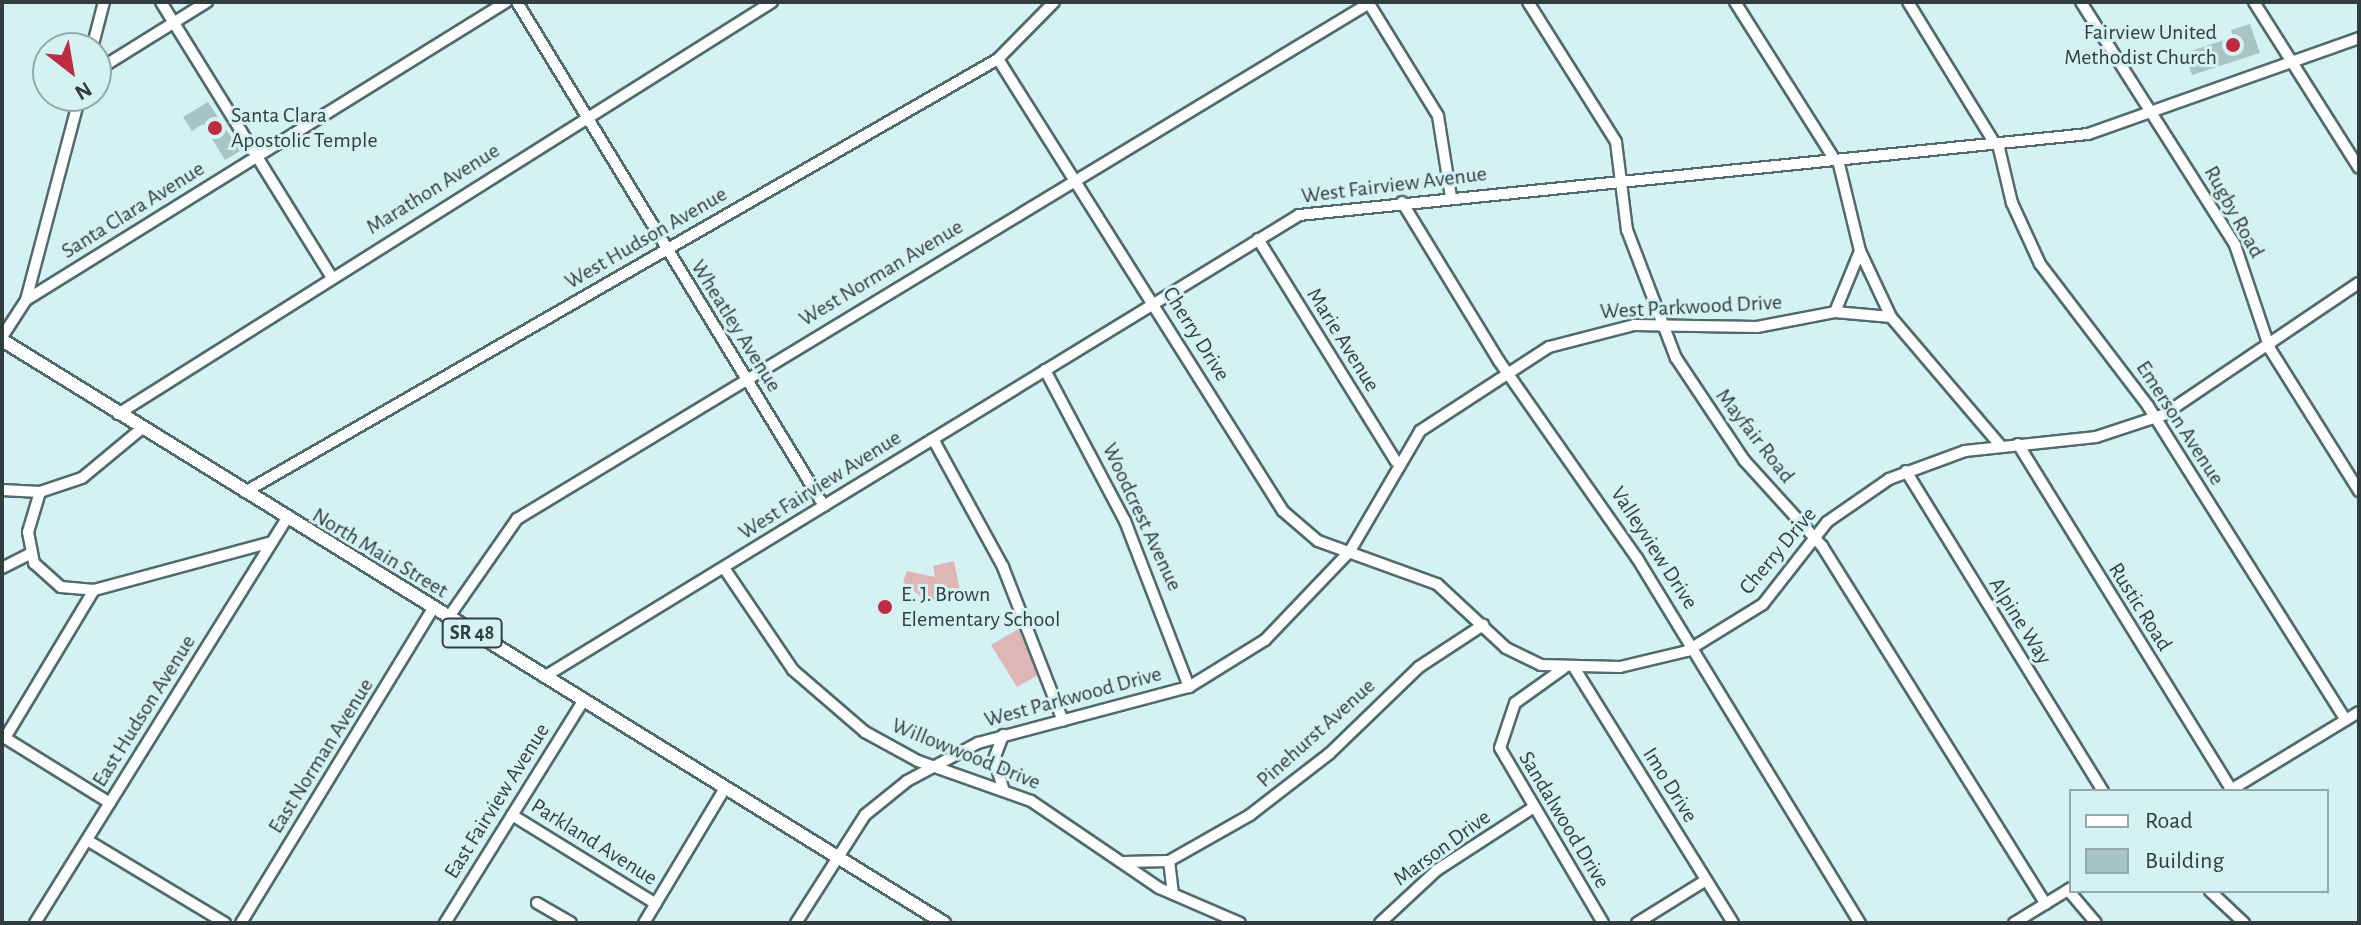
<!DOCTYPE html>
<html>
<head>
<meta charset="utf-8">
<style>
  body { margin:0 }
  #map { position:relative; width:2361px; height:925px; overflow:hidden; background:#d4f1f3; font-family:"Alegreya Sans",sans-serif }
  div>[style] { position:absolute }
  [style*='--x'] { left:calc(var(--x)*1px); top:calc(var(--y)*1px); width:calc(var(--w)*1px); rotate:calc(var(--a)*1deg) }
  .green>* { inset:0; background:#dfb6b6 }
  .building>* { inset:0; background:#a8c4c6 }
  .roads { filter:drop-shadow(2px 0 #516a6c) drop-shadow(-2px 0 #516a6c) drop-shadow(0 2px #516a6c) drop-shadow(0 -2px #516a6c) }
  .minor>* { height:10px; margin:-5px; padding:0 5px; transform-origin:5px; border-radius:5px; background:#fff }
  .major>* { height:12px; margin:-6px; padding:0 6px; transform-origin:6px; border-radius:6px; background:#fff }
  .dots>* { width:22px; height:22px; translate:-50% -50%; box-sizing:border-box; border:4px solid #d4f1f3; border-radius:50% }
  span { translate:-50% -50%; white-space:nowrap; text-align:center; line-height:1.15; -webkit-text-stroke:6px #d4f1f3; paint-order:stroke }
  .shield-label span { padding:2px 6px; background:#d4f1f3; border:2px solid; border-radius:6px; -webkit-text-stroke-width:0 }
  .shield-label { font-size:20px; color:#323e3e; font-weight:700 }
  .poi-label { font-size:22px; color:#323e3e }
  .right { translate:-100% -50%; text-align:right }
  .left { translate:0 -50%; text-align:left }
  .street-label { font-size:22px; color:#323e3e }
  .frame { position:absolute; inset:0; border:4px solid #323e3e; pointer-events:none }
  .legend { position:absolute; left:2069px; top:789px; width:260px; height:104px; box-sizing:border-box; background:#d4f1f3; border:2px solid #93a9ab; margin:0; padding:10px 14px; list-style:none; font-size:24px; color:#323e3e }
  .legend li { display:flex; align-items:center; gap:16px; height:40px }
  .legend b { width:40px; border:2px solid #93a9ab }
  .north { position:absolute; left:32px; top:32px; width:80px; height:80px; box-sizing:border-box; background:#d4f1f3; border:2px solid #93a9ab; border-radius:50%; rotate:149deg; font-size:22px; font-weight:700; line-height:32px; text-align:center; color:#323e3e }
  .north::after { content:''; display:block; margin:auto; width:28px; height:36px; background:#bd2c42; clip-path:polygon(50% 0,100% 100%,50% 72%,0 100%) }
</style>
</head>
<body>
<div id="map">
  <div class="green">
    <i style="clip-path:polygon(954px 561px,961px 595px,926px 601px,903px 582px,907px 571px,935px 577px,933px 566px)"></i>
    <i style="clip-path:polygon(1020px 628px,1038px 675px,1017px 687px,991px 645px)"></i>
  </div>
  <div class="building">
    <i style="clip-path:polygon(2250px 24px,2260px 53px,2192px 75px,2185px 53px,2233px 37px,2231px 30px)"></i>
    <i style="clip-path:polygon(208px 102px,240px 151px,225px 160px,203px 124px,192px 131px,183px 117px)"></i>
  </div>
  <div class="roads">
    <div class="minor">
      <i style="--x:161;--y:2;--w:322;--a:58.2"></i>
      <i style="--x:517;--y:2;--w:590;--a:58.65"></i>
      <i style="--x:1368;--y:2;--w:134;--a:58.4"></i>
      <i style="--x:1438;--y:116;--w:82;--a:80.9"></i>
      <i style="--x:1528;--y:2;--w:165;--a:57.8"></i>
      <i style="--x:1616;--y:142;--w:89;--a:82.9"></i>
      <i style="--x:1627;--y:230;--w:137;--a:69.1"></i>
      <i style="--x:1676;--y:358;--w:123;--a:56.3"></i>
      <i style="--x:1744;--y:460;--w:116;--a:47.8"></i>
      <i style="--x:1822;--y:546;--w:422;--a:58"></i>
      <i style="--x:1735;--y:2;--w:187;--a:57.7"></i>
      <i style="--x:1908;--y:2;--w:167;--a:58.5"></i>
      <i style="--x:2081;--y:2;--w:288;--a:57.6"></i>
      <i style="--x:2235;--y:245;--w:110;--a:71.4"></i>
      <i style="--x:2270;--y:349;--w:168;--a:57.9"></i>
      <i style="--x:2254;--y:2;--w:196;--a:57.7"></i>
      <i style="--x:92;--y:48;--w:48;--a:-75.4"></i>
      <i style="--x:998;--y:59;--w:534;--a:57.77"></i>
      <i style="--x:1283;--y:511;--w:46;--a:40.6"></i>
      <i style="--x:1318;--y:541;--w:127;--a:19.9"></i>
      <i style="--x:1437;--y:584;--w:94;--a:42.8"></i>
      <i style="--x:1506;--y:648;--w:39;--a:26"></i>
      <i style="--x:1541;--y:665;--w:79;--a:1.5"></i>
      <i style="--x:1620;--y:667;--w:69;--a:-13.4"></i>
      <i style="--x:1687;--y:651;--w:89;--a:-31.7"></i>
      <i style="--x:1763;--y:604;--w:104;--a:-52"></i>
      <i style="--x:1827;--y:522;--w:75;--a:-34.7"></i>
      <i style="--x:1889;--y:479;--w:81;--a:-20.2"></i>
      <i style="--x:1965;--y:451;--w:132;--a:-6.1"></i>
      <i style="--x:2096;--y:437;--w:71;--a:-18.2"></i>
      <i style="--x:2163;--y:415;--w:236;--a:-34"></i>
      <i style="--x:96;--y:71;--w:131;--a:-31.9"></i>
      <i style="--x:1998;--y:144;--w:61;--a:76.7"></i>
      <i style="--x:2012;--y:203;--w:67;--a:65.3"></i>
      <i style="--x:2040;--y:264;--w:178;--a:52.7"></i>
      <i style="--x:2148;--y:406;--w:371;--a:57.8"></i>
      <i style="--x:1838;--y:160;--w:94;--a:76.4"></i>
      <i style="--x:1860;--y:251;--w:73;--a:64.8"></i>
      <i style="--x:1891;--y:317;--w:168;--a:49.6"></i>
      <i style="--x:1402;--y:202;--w:186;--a:58.6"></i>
      <i style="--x:1499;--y:361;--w:241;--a:55"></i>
      <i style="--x:1637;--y:558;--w:428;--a:58.6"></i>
      <i style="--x:1258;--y:239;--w:262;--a:58.2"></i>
      <i style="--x:26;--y:300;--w:565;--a:-31.83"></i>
      <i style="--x:1835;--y:312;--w:66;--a:-67.7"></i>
      <i style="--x:2;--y:337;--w:44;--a:-57"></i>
      <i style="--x:26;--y:300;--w:211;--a:-75.2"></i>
      <i style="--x:1045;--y:370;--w:171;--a:62.1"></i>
      <i style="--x:1125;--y:521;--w:178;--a:68.9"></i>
      <i style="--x:118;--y:414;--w:773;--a:-32.21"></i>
      <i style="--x:933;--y:439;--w:146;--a:61.3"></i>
      <i style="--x:1003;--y:567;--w:165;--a:68.7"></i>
      <i style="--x:2018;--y:444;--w:407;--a:58.3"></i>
      <i style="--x:1906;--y:471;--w:376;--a:58.4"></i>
      <i style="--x:2;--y:490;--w:38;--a:3"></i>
      <i style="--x:40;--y:492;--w:44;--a:-18.4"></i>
      <i style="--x:82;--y:478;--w:77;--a:-39.7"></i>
      <i style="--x:40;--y:492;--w:42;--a:106.7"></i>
      <i style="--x:28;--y:532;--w:32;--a:79"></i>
      <i style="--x:34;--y:563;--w:36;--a:42"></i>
      <i style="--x:61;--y:587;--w:33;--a:5"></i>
      <i style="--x:245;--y:492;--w:869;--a:-29.9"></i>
      <i style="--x:998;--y:59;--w:80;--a:-45.5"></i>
      <i style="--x:2;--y:568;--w:31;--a:-27"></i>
      <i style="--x:724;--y:568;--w:123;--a:55.9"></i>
      <i style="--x:793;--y:670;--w:95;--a:40.7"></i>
      <i style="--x:865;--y:732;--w:60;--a:28.7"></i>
      <i style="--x:918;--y:761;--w:120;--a:19.5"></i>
      <i style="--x:1031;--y:801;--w:155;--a:34.2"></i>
      <i style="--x:1159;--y:888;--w:88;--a:23.4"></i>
      <i style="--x:448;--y:618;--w:121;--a:-55.1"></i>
      <i style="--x:517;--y:519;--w:998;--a:-31.19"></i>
      <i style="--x:1564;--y:668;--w:60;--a:144.5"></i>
      <i style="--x:1515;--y:703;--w:47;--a:108.4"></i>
      <i style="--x:1500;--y:748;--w:203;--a:59.5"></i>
      <i style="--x:1575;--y:669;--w:299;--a:58.1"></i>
      <i style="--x:544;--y:677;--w:885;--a:-31.46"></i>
      <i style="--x:1299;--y:215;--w:793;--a:-5.86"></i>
      <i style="--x:2088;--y:134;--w:288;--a:-19.5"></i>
      <i style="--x:2;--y:736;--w:127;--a:31.8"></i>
      <i style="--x:5;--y:738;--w:173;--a:-59"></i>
      <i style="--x:94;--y:590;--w:184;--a:-15.1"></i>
      <i style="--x:1003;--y:788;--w:30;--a:-107"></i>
      <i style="--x:994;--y:759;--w:26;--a:-69"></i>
      <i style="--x:2229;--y:791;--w:152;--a:-31.3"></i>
      <i style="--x:512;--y:815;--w:169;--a:31.7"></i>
      <i style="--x:87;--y:840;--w:161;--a:31"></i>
      <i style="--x:1169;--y:861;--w:33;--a:83"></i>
      <i style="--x:1123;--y:862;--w:46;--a:-1.2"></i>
      <i style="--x:1169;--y:861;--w:93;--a:-29.6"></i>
      <i style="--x:1250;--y:815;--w:100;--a:-37.7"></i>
      <i style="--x:1329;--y:754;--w:125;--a:-44"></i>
      <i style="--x:1419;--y:667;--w:77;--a:-33.3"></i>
      <i style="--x:2068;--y:890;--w:43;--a:49.7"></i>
      <i style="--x:2210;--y:891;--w:47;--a:43.3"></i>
      <i style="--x:537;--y:903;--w:39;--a:30"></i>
      <i style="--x:35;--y:923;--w:476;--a:-58.1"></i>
      <i style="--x:241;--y:923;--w:368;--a:-58.6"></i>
      <i style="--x:445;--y:923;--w:261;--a:-58.1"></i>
      <i style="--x:644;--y:923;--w:157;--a:-59"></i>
      <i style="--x:796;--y:923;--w:128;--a:-57.4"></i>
      <i style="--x:865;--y:815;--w:54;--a:-39"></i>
      <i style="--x:907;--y:781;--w:81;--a:-28.2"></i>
      <i style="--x:978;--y:743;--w:218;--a:-14.9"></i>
      <i style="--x:1189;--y:687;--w:89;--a:-31.7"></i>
      <i style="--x:1265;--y:640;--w:123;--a:-46.3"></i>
      <i style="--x:1350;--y:551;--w:139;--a:-59.7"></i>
      <i style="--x:1420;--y:431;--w:154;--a:-33.1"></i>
      <i style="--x:1549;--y:347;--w:88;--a:-14.5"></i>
      <i style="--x:1634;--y:325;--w:123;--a:0.9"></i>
      <i style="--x:1757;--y:327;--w:79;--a:-10.9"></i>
      <i style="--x:1835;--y:312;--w:56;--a:5.1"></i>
      <i style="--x:1380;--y:923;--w:78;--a:-42.9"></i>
      <i style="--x:1437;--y:870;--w:112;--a:-33"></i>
      <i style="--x:1637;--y:923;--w:81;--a:-31.9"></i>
      <i style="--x:2014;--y:923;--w:67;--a:-31.6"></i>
    </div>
    <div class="major">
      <i style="--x:2;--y:340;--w:1108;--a:31.75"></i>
    </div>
  </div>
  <div class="dots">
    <i style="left:2233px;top:45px;background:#bd2c42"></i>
    <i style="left:215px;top:128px;background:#bd2c42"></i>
    <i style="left:885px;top:607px;background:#bd2c42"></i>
  </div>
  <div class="shield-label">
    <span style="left:472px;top:633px">SR 48</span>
  </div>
  <div class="poi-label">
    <span class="right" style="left:2217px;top:45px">Fairview United<br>Methodist Church</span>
    <span class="left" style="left:231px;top:128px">Santa Clara<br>Apostolic Temple</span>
    <span class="left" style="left:901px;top:607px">E. J. Brown<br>Elementary School</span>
  </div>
  <div class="street-label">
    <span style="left:1394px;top:185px;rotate:-7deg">West Fairview Avenue</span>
    <span style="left:433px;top:189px;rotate:-32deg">Marathon Avenue</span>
    <span style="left:133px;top:210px;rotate:-32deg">Santa Clara Avenue</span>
    <span style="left:2234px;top:212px;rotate:61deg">Rugby Road</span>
    <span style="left:646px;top:238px;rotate:-30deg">West Hudson Avenue</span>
    <span style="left:881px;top:273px;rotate:-31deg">West Norman Avenue</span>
    <span style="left:1691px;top:307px;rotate:-3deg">West Parkwood Drive</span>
    <span style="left:736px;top:326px;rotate:58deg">Wheatley Avenue</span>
    <span style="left:1196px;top:334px;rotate:58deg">Cherry Drive</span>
    <span style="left:1343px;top:340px;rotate:58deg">Marie Avenue</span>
    <span style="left:2180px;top:423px;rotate:57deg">Emerson Avenue</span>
    <span style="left:1755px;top:436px;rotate:52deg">Mayfair Road</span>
    <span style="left:820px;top:485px;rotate:-32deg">West Fairview Avenue</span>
    <span style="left:1142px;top:517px;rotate:65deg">Woodcrest Avenue</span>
    <span style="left:1654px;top:548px;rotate:57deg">Valleyview Drive</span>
    <span style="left:1778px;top:551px;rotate:-50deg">Cherry Drive</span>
    <span style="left:380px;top:553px;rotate:31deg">North Main Street</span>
    <span style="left:2140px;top:607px;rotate:58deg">Rustic Road</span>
    <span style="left:2020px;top:621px;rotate:58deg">Alpine Way</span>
    <span style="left:1073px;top:697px;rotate:-15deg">West Parkwood Drive</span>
    <span style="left:144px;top:711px;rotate:-58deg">East Hudson Avenue</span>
    <span style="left:1316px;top:733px;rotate:-42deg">Pinehurst Avenue</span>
    <span style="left:966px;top:754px;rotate:22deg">Willowwood Drive</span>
    <span style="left:321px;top:756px;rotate:-58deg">East Norman Avenue</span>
    <span style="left:1670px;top:785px;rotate:58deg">Imo Drive</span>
    <span style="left:497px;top:801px;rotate:-58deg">East Fairview Avenue</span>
    <span style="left:1564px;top:820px;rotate:59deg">Sandalwood Drive</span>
    <span style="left:594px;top:842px;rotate:32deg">Parkland Avenue</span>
    <span style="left:1442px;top:848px;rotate:-36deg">Marson Drive</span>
  </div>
  <div class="frame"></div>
  <ul class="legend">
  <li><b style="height:10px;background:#fff"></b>Road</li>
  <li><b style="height:22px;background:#a8c4c6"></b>Building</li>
  </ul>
  <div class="north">N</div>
</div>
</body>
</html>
